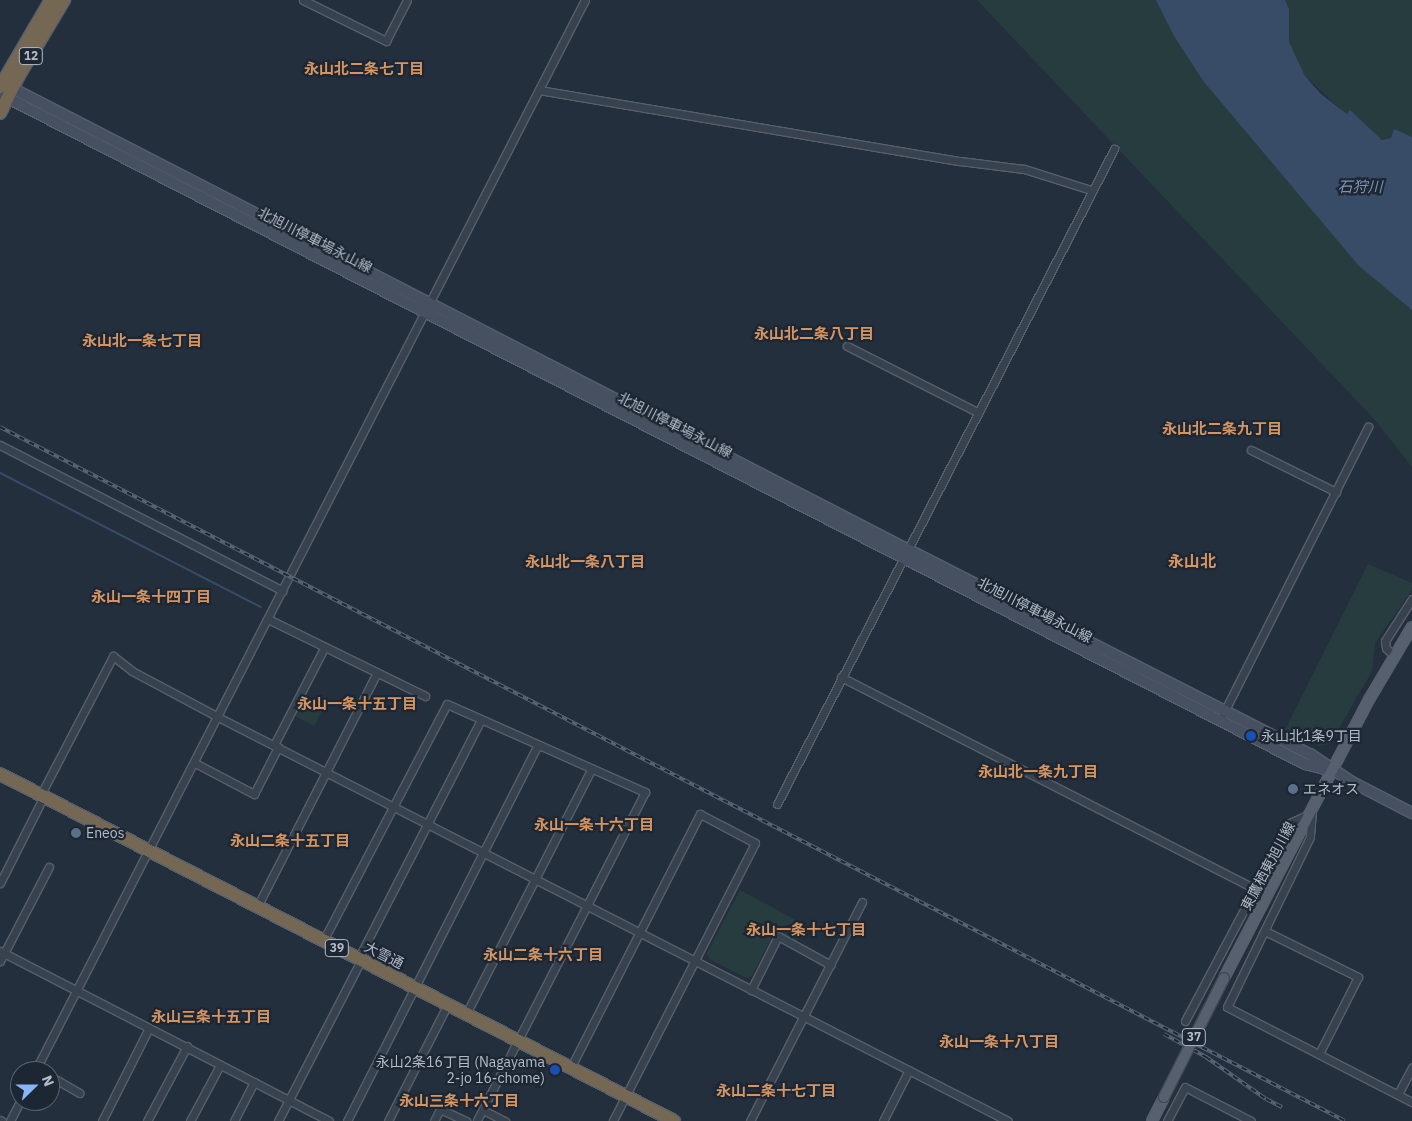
<!DOCTYPE html>
<html>
<head>
<meta charset="utf-8">
<style>
  body { margin:0 }
  #map { position:relative; width:1412px; height:1121px; overflow:hidden; background:#242f3e; font-family:"IBM Plex Sans","Noto Sans JP",sans-serif }
  div>[style] { position:absolute }
  [style*='--x'] { left:calc(var(--x)*1px); top:calc(var(--y)*1px); width:calc(var(--w)*1px); rotate:calc(var(--a)*1deg) }
  .green>* { inset:0; background:#263c3f; transform-origin:0 0 }
  .water>* { inset:0; background:#394c67 }
  .stream>* { height:2px; margin:-1px; padding:0 1px; transform-origin:1px; border-radius:1px; background:#394c67 }
  .roads { filter:drop-shadow(1px 0 #565f6c) drop-shadow(-1px 0 #565f6c) drop-shadow(0 1px #565f6c) drop-shadow(0 -1px #565f6c) }
  .street>* { height:7px; margin:-3.5px; padding:0 3.5px; transform-origin:3.5px; border-radius:3.5px; background:#38414e }
  .secondary>* { height:10px; margin:-5px; padding:0 5px; transform-origin:5px; border-radius:5px; background:#465061 }
  .primary>* { height:10px; margin:-5px; padding:0 5px; transform-origin:5px; border-radius:5px; background:#56606e }
  .highway>* { height:12px; margin:-6px; padding:0 6px; transform-origin:6px; border-radius:6px; background:#746855 }
  .rail>* { height:4px; margin-top:-2px; transform-origin:0; background:repeating-linear-gradient(90deg,#1d2633 0 5.5px,#5a6575 0 11px); box-sizing:border-box; border-block:1px solid #5a6575 }
  .bridges { filter:drop-shadow(1px 0 #414a57) drop-shadow(-1px 0 #414a57) drop-shadow(0 1px #414a57) drop-shadow(0 -1px #414a57) }
  .primary-bridge>* { height:10px; margin:-5px; padding:0 5px; transform-origin:5px; border-radius:5px; background:#56606e }
  .dots>* { width:14px; height:14px; translate:-50% -50%; box-sizing:border-box; border:2px solid #1d2633; border-radius:50% }
  span { translate:-50% -50%; white-space:nowrap; text-align:center; line-height:1.15; -webkit-text-stroke:4.5px #1d2633; paint-order:stroke }
  .shield-label span { padding:1px 4px; background:#1d2633; border:1px solid; border-radius:4px; -webkit-text-stroke-width:0 }
  .shield-label { font-size:12px; color:#b4bcc9; font-weight:700 }
  .street-label { font-size:14px; color:#b4bcc9 }
  .poi-label { font-size:14px; color:#b4bcc9 }
  .left { translate:0 -50%; text-align:left }
  .right { translate:-100% -50%; text-align:right }
  .neighbourhood-label { font-size:15px; color:#d59563; font-weight:700 }
  .water-label { font-size:15px; color:#7c92b1; font-style:italic }
  .quarter-label { font-size:16px; color:#d59563; font-weight:700 }
  .north { position:absolute; left:10px; top:1061px; width:50px; height:50px; box-sizing:border-box; background:#1d2633; border:1px solid #59626f; border-radius:50%; rotate:68deg; font-size:14px; font-weight:700; line-height:20px; text-align:center; color:#b4bcc9 }
  .north::after { content:''; display:block; margin:auto; width:18px; height:22px; background:#8ab4f8; clip-path:polygon(50% 0,100% 100%,50% 72%,0 100%) }
</style>
</head>
<body>
<div id="map">
  <div class="green">
    <i style="clip-path:polygon(977px 0,1157px 0,1412px 310px,1412px 467px,1375px 420px)"></i>
    <i style="clip-path:polygon(1285px 0,1412px 0,1412px 141px,1394px 130px,1391px 138px,1382px 140px,1350px 110px,1347px 115px,1305px 76px,1288px 42px,1289px 9px)"></i>
    <i style="clip-path:polygon(1368px 564px,1412px 583px,1412px 590px,1375px 643px,1372px 671px,1330px 744px,1319px 746px,1285px 730px)"></i>
    <i style="left:303px;top:700px;width:22px;height:18px;rotate:27deg"></i>
    <i style="clip-path:polygon(740px 890px,805px 925px,796px 942px,775px 931px,752px 976px,747px 978px,709px 959px,707px 953px)"></i>
  </div>
  <div class="water">
    <i style="clip-path:polygon(1156px 0,1285px 0,1289px 9px,1289px 42px,1305px 76px,1321px 94px,1347px 114px,1350px 110px,1382px 140px,1391px 138px,1394px 129px,1412px 137px,1412px 310px,1359px 266px,1204px 82px,1174px 36px)"></i>
  </div>
  <div class="stream">
    <i style="--x:0;--y:473;--w:293;--a:27.2"></i>
  </div>
  <div class="roads">
    <div class="street">
      <i style="--x:303;--y:0;--w:93;--a:26.3"></i>
      <i style="--x:386;--y:41;--w:46;--a:-62.9"></i>
      <i style="--x:539;--y:90;--w:427;--a:9.6"></i>
      <i style="--x:960;--y:161;--w:64;--a:7.1"></i>
      <i style="--x:1024;--y:169;--w:70;--a:17.4"></i>
      <i style="--x:847;--y:346;--w:146;--a:26.9"></i>
      <i style="--x:0;--y:445;--w:318;--a:27.3"></i>
      <i style="--x:1251;--y:450;--w:95;--a:26.3"></i>
      <i style="--x:268;--y:619;--w:175;--a:26.1"></i>
      <i style="--x:1394;--y:656;--w:11;--a:-135"></i>
      <i style="--x:1386;--y:648;--w:7;--a:-98"></i>
      <i style="--x:1385;--y:641;--w:50;--a:-57.3"></i>
      <i style="--x:841;--y:677;--w:465;--a:27.1"></i>
      <i style="--x:1223;--y:714;--w:322;--a:-63.2"></i>
      <i style="--x:274;--y:745;--w:109;--a:-62.7"></i>
      <i style="--x:195;--y:763;--w:67;--a:27.7"></i>
      <i style="--x:254;--y:794;--w:53;--a:-62.9"></i>
      <i style="--x:41;--y:794;--w:156;--a:-62.4"></i>
      <i style="--x:113;--y:656;--w:24;--a:38"></i>
      <i style="--x:132;--y:671;--w:98;--a:28.1"></i>
      <i style="--x:218;--y:717;--w:887;--a:27.08"></i>
      <i style="--x:777;--y:804;--w:737;--a:-62.77"></i>
      <i style="--x:1312;--y:812;--w:25;--a:95"></i>
      <i style="--x:1310;--y:837;--w:189;--a:116"></i>
      <i style="--x:1227;--y:1007;--w:208;--a:27.2"></i>
      <i style="--x:0;--y:883;--w:97;--a:-63.2"></i>
      <i style="--x:257;--y:907;--w:263;--a:-62.9"></i>
      <i style="--x:1265;--y:931;--w:104;--a:26.3"></i>
      <i style="--x:1358;--y:977;--w:86;--a:116.9"></i>
      <i style="--x:323;--y:941;--w:267;--a:-62.4"></i>
      <i style="--x:447;--y:704;--w:217;--a:24"></i>
      <i style="--x:645;--y:792;--w:369;--a:117.1"></i>
      <i style="--x:0;--y:951;--w:370;--a:27.3"></i>
      <i style="--x:358;--y:959;--w:269;--a:-62.8"></i>
      <i style="--x:0;--y:961;--w:106;--a:-62.5"></i>
      <i style="--x:751;--y:990;--w:60;--a:-63.4"></i>
      <i style="--x:778;--y:936;--w:60;--a:28.7"></i>
      <i style="--x:466;--y:1014;--w:276;--a:-62.9"></i>
      <i style="--x:1185;--y:1021;--w:224;--a:-62.1"></i>
      <i style="--x:1290;--y:823;--w:21;--a:-25"></i>
      <i style="--x:571;--y:1067;--w:284;--a:-63"></i>
      <i style="--x:700;--y:814;--w:62;--a:27.8"></i>
      <i style="--x:755;--y:843;--w:312;--a:117.1"></i>
      <i style="--x:35;--y:1071;--w:1204;--a:-62.82"></i>
      <i style="--x:50;--y:1076;--w:34;--a:30"></i>
      <i style="--x:1398;--y:1094;--w:30;--a:-62"></i>
      <i style="--x:483;--y:1110;--w:25;--a:27"></i>
      <i style="--x:0;--y:1120;--w:2;--a:27"></i>
      <i style="--x:10;--y:1121;--w:22;--a:-63"></i>
      <i style="--x:102;--y:1121;--w:104;--a:-63.2"></i>
      <i style="--x:147;--y:1121;--w:85;--a:-61.9"></i>
      <i style="--x:190;--y:1121;--w:64;--a:-61.8"></i>
      <i style="--x:234;--y:1121;--w:44;--a:-62.9"></i>
      <i style="--x:278;--y:1121;--w:181;--a:-62.7"></i>
      <i style="--x:347;--y:1121;--w:422;--a:-63.1"></i>
      <i style="--x:388;--y:1121;--w:131;--a:-62.9"></i>
      <i style="--x:434;--y:1121;--w:13;--a:-63"></i>
      <i style="--x:440;--y:1109;--w:29;--a:25"></i>
      <i style="--x:750;--y:1121;--w:246;--a:-62.9"></i>
      <i style="--x:883;--y:1121;--w:57;--a:-63"></i>
      <i style="--x:1167;--y:1121;--w:38;--a:-62"></i>
      <i style="--x:1185;--y:1087;--w:74;--a:27.3"></i>
    </div>
    <div class="secondary">
      <i style="--x:6;--y:85;--w:1013;--a:27.25"></i>
      <i style="--x:907;--y:549;--w:452;--a:27"></i>
      <i style="--x:1310;--y:754;--w:50;--a:33.7"></i>
      <i style="--x:1352;--y:782;--w:68;--a:27.3"></i>
      <i style="--x:0;--y:94;--w:1467;--a:27.18"></i>
      <i style="--x:1305;--y:764;--w:25;--a:14"></i>
    </div>
    <div class="primary">
      <i style="--x:1224;--y:978;--w:316;--a:-62.5"></i>
      <i style="--x:1370;--y:698;--w:82;--a:-59.4"></i>
      <i style="--x:1152;--y:1121;--w:27;--a:-63"></i>
    </div>
    <div class="highway">
      <i style="--x:0;--y:87;--w:101;--a:-59.6"></i>
      <i style="--x:0;--y:113;--w:40;--a:-63.4"></i>
      <i style="--x:18;--y:77;--w:90;--a:-59.1"></i>
      <i style="--x:0;--y:774;--w:758;--a:27.24"></i>
    </div>
  </div>
  <div class="rail">
    <i style="--x:0;--y:427;--w:1513;--a:27.29"></i>
    <i style="--x:1164;--y:1034;--w:48;--a:28.7"></i>
    <i style="--x:1206;--y:1057;--w:73;--a:35"></i>
    <i style="--x:1266;--y:1099;--w:18;--a:27"></i>
  </div>
  <div class="bridges">
    <div class="primary-bridge">
      <i style="--x:1164;--y:1097;--w:133;--a:-63.2"></i>
    </div>
  </div>
  <div class="dots">
    <i style="left:1251px;top:736px;background:#1a4fb4"></i>
    <i style="left:1293px;top:789px;background:#5c6f8a"></i>
    <i style="left:76px;top:833px;background:#5c6f8a"></i>
    <i style="left:555px;top:1070px;background:#1a4fb4"></i>
  </div>
  <div class="shield-label">
    <span style="left:31px;top:56px">12</span>
    <span style="left:337px;top:948px">39</span>
    <span style="left:1194px;top:1037px">37</span>
  </div>
  <div class="street-label">
    <span style="left:315px;top:240px;rotate:27deg">北旭川停車場永山線</span>
    <span style="left:675px;top:425px;rotate:27deg">北旭川停車場永山線</span>
    <span style="left:1035px;top:610px;rotate:27deg">北旭川停車場永山線</span>
    <span style="left:1268px;top:866px;rotate:-62deg">東鷹栖東旭川線</span>
    <span style="left:384px;top:955px;rotate:27deg">大雪通</span>
  </div>
  <div class="poi-label">
    <span class="left" style="left:1261px;top:736px">永山北1条9丁目</span>
    <span class="left" style="left:1303px;top:789px">エネオス</span>
    <span class="left" style="left:86px;top:833px">Eneos</span>
    <span class="right" style="left:545px;top:1070px">永山2条16丁目 (Nagayama<br>2-jo 16-chome)</span>
  </div>
  <div class="neighbourhood-label">
    <span style="left:364px;top:69px">永山北二条七丁目</span>
    <span style="left:814px;top:334px">永山北二条八丁目</span>
    <span style="left:142px;top:341px">永山北一条七丁目</span>
    <span style="left:1222px;top:429px">永山北二条九丁目</span>
    <span style="left:585px;top:562px">永山北一条八丁目</span>
    <span style="left:151px;top:597px">永山一条十四丁目</span>
    <span style="left:357px;top:704px">永山一条十五丁目</span>
    <span style="left:1038px;top:772px">永山北一条九丁目</span>
    <span style="left:594px;top:825px">永山一条十六丁目</span>
    <span style="left:290px;top:841px">永山二条十五丁目</span>
    <span style="left:806px;top:930px">永山一条十七丁目</span>
    <span style="left:543px;top:955px">永山二条十六丁目</span>
    <span style="left:211px;top:1017px">永山三条十五丁目</span>
    <span style="left:999px;top:1042px">永山一条十八丁目</span>
    <span style="left:776px;top:1091px">永山二条十七丁目</span>
    <span style="left:459px;top:1101px">永山三条十六丁目</span>
  </div>
  <div class="water-label">
    <span style="left:1360px;top:187px">石狩川</span>
  </div>
  <div class="quarter-label">
    <span style="left:1192px;top:561px">永山北</span>
  </div>
  <div class="north">N</div>
</div>
</body>
</html>
